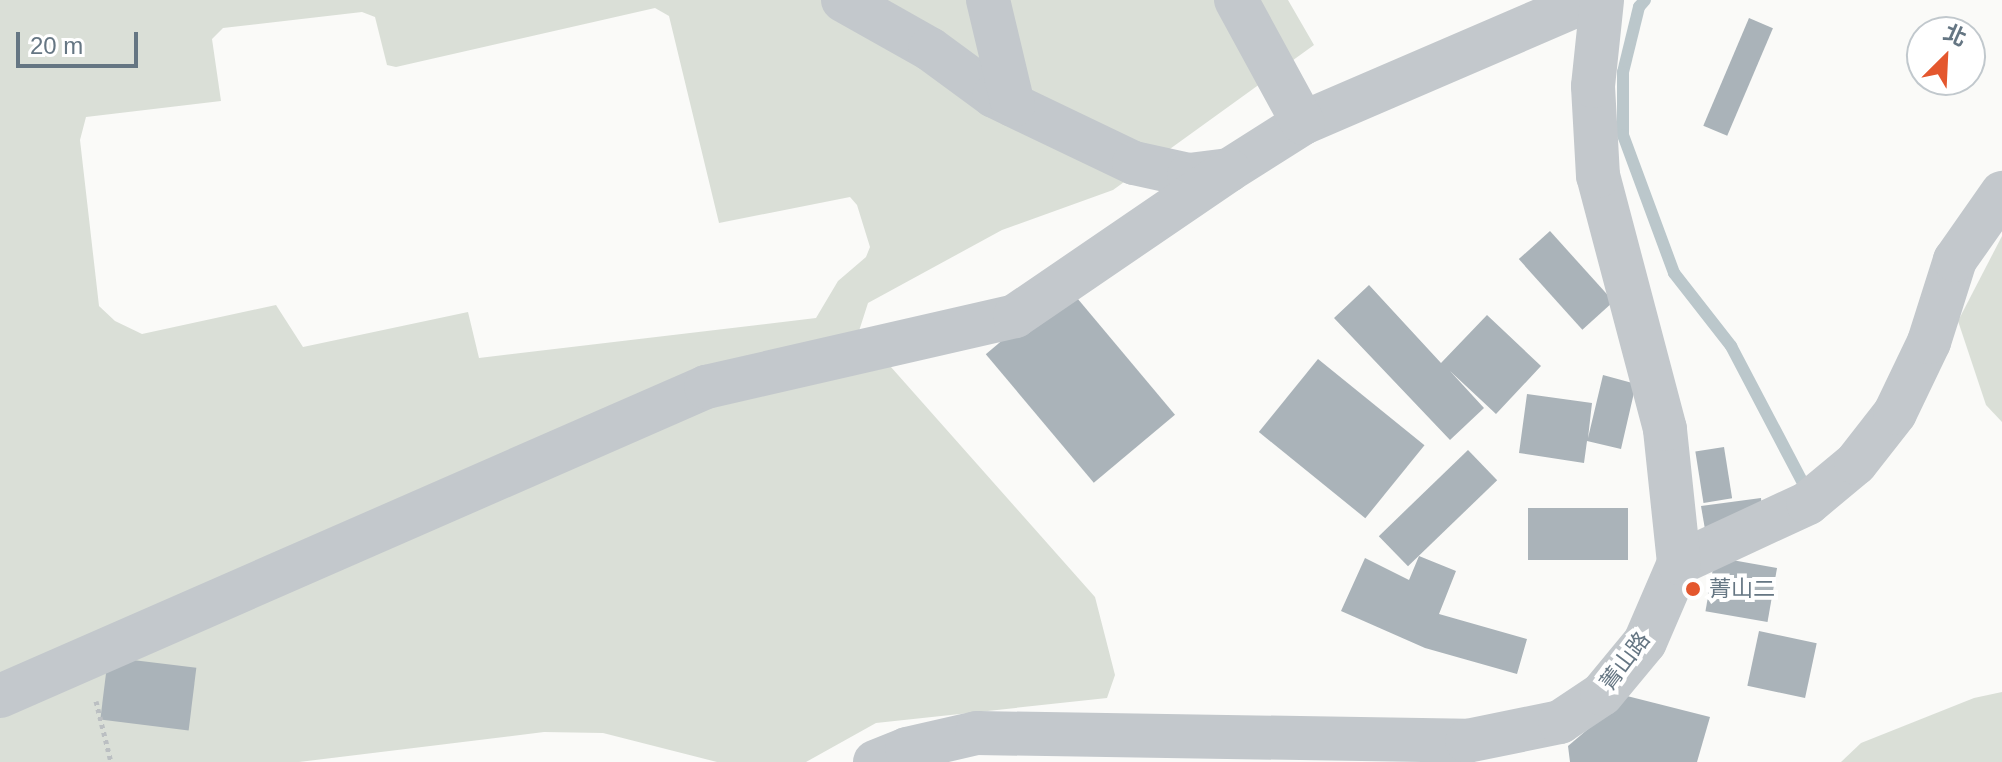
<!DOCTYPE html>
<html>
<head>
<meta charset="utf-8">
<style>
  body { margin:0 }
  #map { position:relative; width:2002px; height:762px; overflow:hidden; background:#fafaf8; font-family:Arial,"Noto Sans TC",sans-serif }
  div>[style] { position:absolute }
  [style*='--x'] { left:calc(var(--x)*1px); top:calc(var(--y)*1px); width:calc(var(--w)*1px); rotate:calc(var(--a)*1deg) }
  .green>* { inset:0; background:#dadfd7 }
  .stream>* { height:12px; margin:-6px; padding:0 6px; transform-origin:6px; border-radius:6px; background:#bbc7cb }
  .building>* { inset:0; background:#aab3b9; transform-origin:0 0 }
  .path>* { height:5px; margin-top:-2.5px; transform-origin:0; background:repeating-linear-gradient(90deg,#bbbfc2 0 4px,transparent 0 8px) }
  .minor>* { height:44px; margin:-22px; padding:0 22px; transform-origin:22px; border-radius:22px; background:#c3c8cc }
  .dots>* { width:22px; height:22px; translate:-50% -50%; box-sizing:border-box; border:4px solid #fff; border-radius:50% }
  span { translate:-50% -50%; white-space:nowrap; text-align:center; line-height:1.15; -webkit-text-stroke:8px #fff; paint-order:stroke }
  .poi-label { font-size:22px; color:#657683 }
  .left { translate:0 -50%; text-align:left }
  .street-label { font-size:22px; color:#657683 }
  .north { position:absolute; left:1906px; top:16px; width:80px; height:80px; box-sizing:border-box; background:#fff; border:2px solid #c1c8cd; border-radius:50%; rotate:24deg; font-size:22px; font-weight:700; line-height:32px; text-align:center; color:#657683 }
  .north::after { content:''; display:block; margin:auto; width:28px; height:36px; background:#e4572e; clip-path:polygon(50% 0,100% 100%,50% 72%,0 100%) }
  .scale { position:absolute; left:16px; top:32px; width:122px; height:36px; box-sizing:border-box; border:4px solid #657683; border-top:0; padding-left:10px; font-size:24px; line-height:28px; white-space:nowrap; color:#657683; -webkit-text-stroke:6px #fff; paint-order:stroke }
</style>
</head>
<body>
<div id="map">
  <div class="green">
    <i style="clip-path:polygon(evenodd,0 0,1288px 0,1314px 45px,1113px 190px,1002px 230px,868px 303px,859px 331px,1095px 597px,1115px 675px,1107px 698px,876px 723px,806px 762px,717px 762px,603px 733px,544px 732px,299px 762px,0 762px,0 0,655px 8px,669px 16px,719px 223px,850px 197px,857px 205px,870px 247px,866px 257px,838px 281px,816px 318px,479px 358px,468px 312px,303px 347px,276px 305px,142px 334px,115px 321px,99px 306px,80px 140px,86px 117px,221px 101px,212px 39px,223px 28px,362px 12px,375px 17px,387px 65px,396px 67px,655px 8px)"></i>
    <i style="clip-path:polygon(2002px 236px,2002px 422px,1986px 405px,1958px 321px)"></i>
    <i style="clip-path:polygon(2002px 692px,2002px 762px,1841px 762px,1861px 743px,1974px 698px)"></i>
  </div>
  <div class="stream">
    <i style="--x:1645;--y:0;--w:9;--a:131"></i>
    <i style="--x:1639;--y:7;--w:67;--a:103.8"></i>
    <i style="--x:1623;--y:72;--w:63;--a:90"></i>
    <i style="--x:1623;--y:135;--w:147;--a:69.7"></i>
    <i style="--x:1674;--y:273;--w:93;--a:52"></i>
    <i style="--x:1731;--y:346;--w:159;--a:62.3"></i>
  </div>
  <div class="building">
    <i style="left:1749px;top:18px;width:26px;height:117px;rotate:23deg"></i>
    <i style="left:1550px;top:231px;width:95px;height:42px;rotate:48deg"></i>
    <i style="clip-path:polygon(1369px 285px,1441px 363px,1487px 315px,1541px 366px,1496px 414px,1450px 371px,1484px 408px,1450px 440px,1334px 318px)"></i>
    <i style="left:1067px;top:286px;width:168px;height:106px;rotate:50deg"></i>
    <i style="left:1318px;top:359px;width:137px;height:94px;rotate:39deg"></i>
    <i style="clip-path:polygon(1603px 375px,1636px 384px,1621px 449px,1587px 441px,1584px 463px,1519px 453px,1527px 394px,1592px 403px,1588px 438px)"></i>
    <i style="left:1724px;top:447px;width:52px;height:29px;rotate:81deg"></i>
    <i style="left:1468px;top:450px;width:42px;height:124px;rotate:46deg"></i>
    <i style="clip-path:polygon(1761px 498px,1762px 515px,1707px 541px,1701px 506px)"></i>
    <i style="left:1528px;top:508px;width:100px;height:52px"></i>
    <i style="clip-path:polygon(1419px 556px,1456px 571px,1439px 614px,1527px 639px,1517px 674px,1425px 648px,1341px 611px,1365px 558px,1409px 580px)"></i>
    <i style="left:1715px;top:557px;width:63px;height:55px;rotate:10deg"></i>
    <i style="left:1759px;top:631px;width:59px;height:56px;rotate:12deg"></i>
    <i style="left:108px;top:657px;width:89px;height:63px;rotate:7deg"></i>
    <i style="clip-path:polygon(1627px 696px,1710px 717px,1697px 762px,1570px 762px,1568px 746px)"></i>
  </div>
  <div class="path">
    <i style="--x:96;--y:701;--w:63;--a:76.2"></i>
  </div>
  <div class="minor">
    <i style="--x:843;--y:0;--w:100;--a:29.4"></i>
    <i style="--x:930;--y:49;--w:79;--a:36.3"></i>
    <i style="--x:994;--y:96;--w:155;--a:25.6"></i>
    <i style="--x:1134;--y:163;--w:56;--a:12.3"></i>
    <i style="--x:1189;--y:175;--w:40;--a:-7.1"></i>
    <i style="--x:1229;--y:170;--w:88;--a:-32.4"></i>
    <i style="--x:1303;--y:123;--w:310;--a:-23.3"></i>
    <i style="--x:988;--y:0;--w:108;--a:76.6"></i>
    <i style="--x:1236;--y:0;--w:140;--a:61.4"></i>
    <i style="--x:1679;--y:563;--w:142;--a:-24.9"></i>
    <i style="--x:1808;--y:503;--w:62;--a:-39.8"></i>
    <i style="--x:1856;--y:463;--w:63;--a:-52"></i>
    <i style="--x:1895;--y:413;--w:79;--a:-64.4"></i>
    <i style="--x:1929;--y:342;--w:86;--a:-72.4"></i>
    <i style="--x:1955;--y:260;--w:82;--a:-55"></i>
    <i style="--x:0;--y:696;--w:771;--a:-23.64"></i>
    <i style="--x:706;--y:387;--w:317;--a:-12.9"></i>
    <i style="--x:1015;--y:316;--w:259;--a:-34.3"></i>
    <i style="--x:875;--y:762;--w:35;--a:-22"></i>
    <i style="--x:907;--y:749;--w:72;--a:-12.9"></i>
    <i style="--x:977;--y:733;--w:490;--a:0.9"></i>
    <i style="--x:1467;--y:741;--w:95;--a:-11.5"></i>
    <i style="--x:1560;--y:722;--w:50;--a:-33.7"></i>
    <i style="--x:1602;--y:694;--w:67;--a:-50.4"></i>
    <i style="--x:1645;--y:642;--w:86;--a:-66.7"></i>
    <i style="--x:1679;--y:563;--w:135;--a:-96"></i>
    <i style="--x:1665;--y:429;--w:262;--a:-104.8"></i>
    <i style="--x:1598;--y:176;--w:90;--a:-93.2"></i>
    <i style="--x:1593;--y:86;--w:86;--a:-84"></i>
  </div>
  <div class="dots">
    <i style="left:1693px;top:589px;background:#e4572e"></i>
  </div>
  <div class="poi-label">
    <span class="left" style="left:1709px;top:589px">菁山二</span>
  </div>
  <div class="street-label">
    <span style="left:1625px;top:661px;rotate:-53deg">菁山路</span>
  </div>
  <div class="north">北</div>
  <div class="scale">20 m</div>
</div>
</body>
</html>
